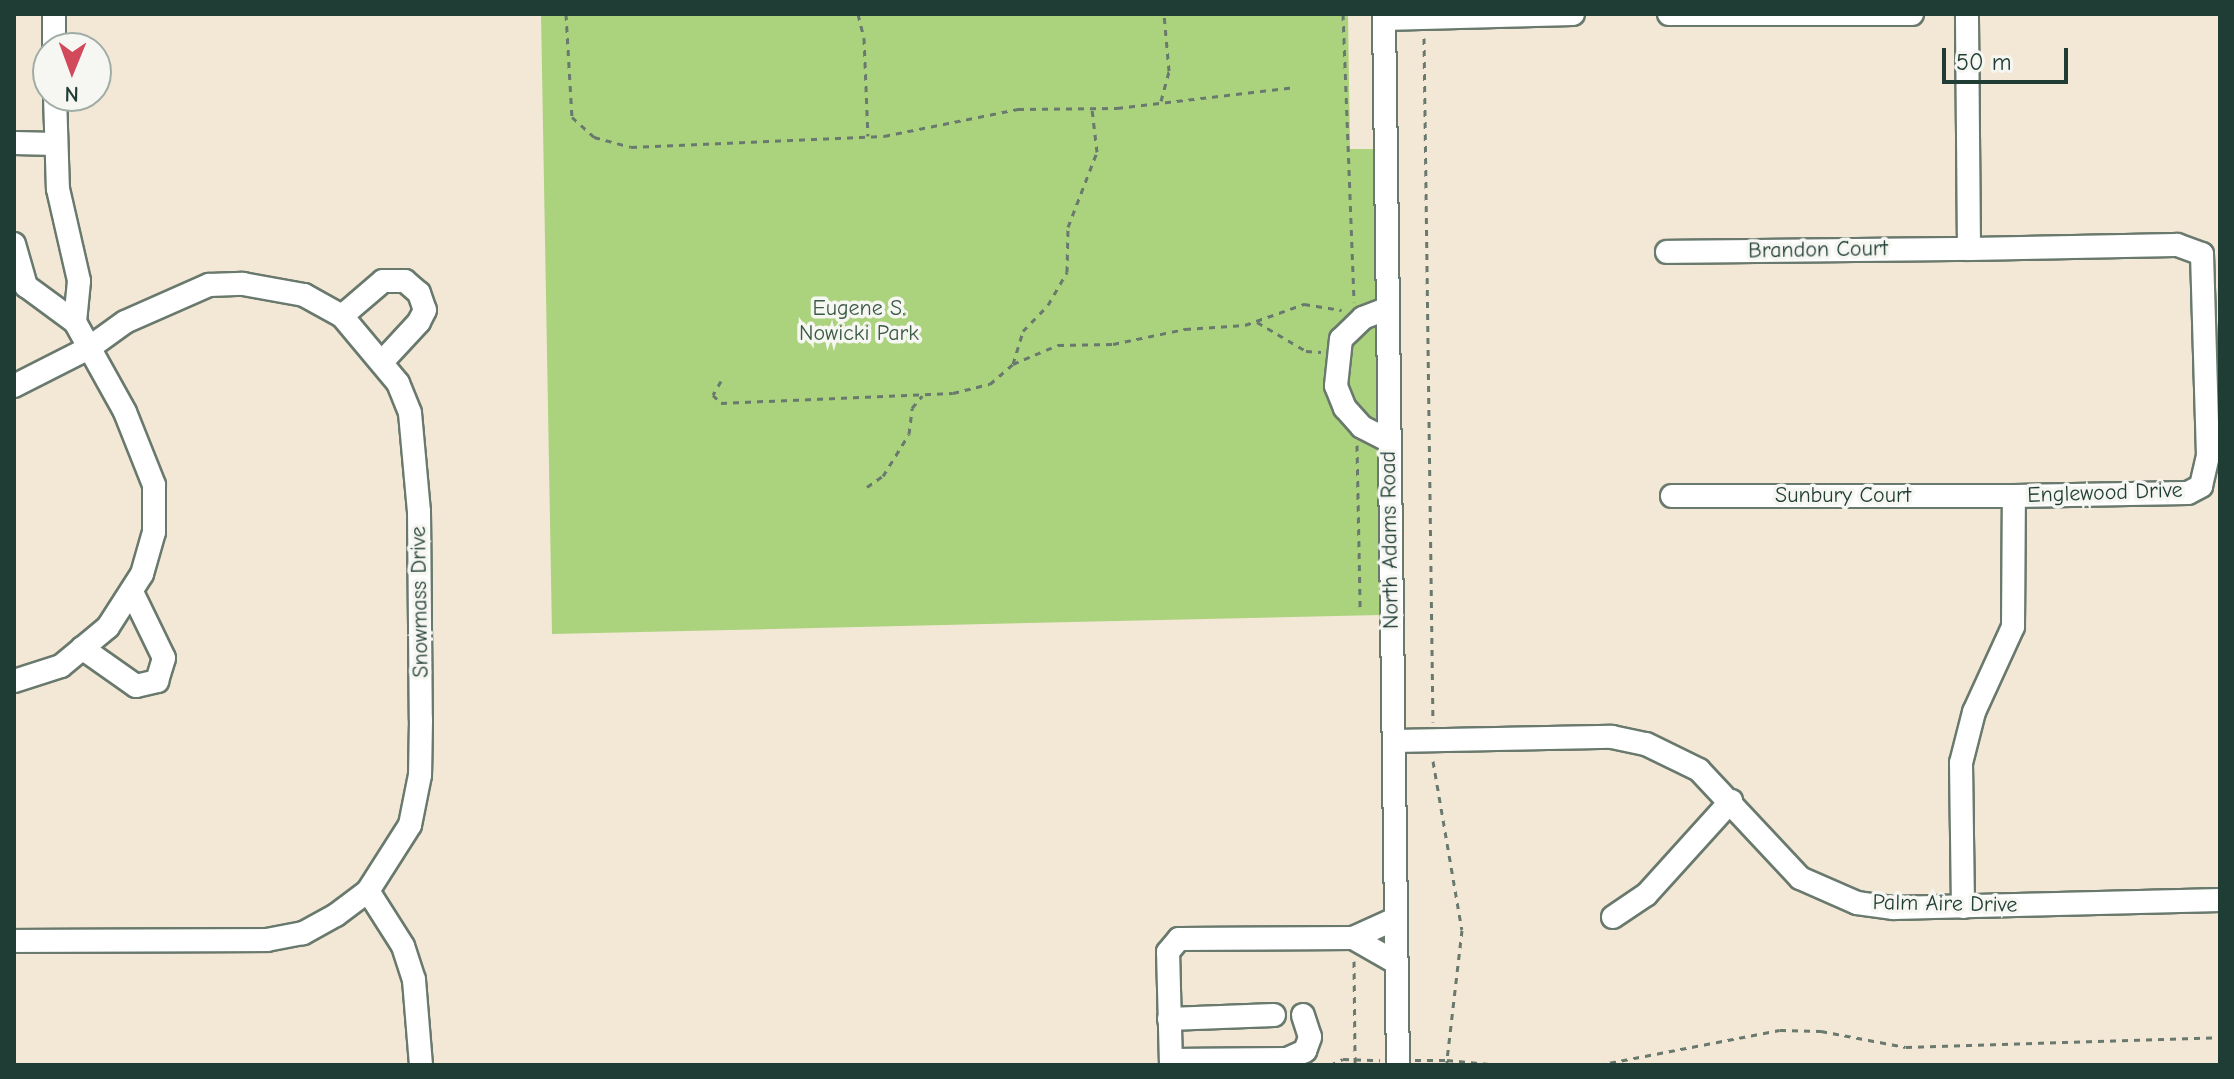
<!DOCTYPE html>
<html>
<head>
<meta charset="utf-8">
<style>
  body { margin:0 }
  #map { position:relative; width:2234px; height:1079px; overflow:hidden; background:#f3e8d6; font-family:"Comic Neue",sans-serif }
  div>[style] { position:absolute }
  [style*='--x'] { left:calc(var(--x)*1px); top:calc(var(--y)*1px); width:calc(var(--w)*1px); rotate:calc(var(--a)*1deg) }
  .green>* { inset:0; background:#abd27d }
  .path>* { height:3px; margin-top:-1.5px; transform-origin:0; background:repeating-linear-gradient(90deg,#69796d 0 6px,transparent 0 12px) }
  .roads { filter:drop-shadow(2px 0 #69796d) drop-shadow(-2px 0 #69796d) drop-shadow(0 2px #69796d) drop-shadow(0 -2px #69796d) }
  .minor>* { height:22px; margin:-11px; padding:0 11px; transform-origin:11px; border-radius:11px; background:#fff }
  span { translate:-50% -50%; white-space:nowrap; text-align:center; line-height:1.15; -webkit-text-stroke:7px #f6f6f2; paint-order:stroke }
  .street-label { font-size:22px; color:#1f3d34 }
  .park-label { font-size:22px; color:#3b5b43 }
  .frame { position:absolute; inset:0; border:16px solid #1f3d34; pointer-events:none }
  .north { position:absolute; left:32px; top:32px; width:80px; height:80px; box-sizing:border-box; background:#f6f6f2; border:2px solid #a0aca6; border-radius:50%; rotate:181deg; font-size:22px; font-weight:700; line-height:32px; text-align:center; color:#1f3d34 }
  .north::after { content:''; display:block; margin:auto; width:28px; height:36px; background:#d1495b; clip-path:polygon(50% 0,100% 100%,50% 72%,0 100%) }
  .scale { position:absolute; left:1942px; top:48px; width:126px; height:36px; box-sizing:border-box; border:4px solid #1f3d34; border-top:0; padding-left:10px; font-size:24px; line-height:28px; white-space:nowrap; color:#1f3d34; -webkit-text-stroke:6px #f6f6f2; paint-order:stroke }
</style>
</head>
<body>
<div id="map">
  <div class="green">
    <i style="clip-path:polygon(541px 14px,1348px 14px,1350px 149px,1373px 149px,1380px 615px,552px 634px)"></i>
  </div>
  <div class="path">
    <i style="--x:566;--y:14;--w:103;--a:86.7"></i>
    <i style="--x:572;--y:117;--w:30;--a:42"></i>
    <i style="--x:594;--y:137;--w:38;--a:15"></i>
    <i style="--x:631;--y:147;--w:253;--a:-2.5"></i>
    <i style="--x:884;--y:136;--w:137;--a:-11.4"></i>
    <i style="--x:1018;--y:109;--w:99;--a:-0.6"></i>
    <i style="--x:1117;--y:108;--w:180;--a:-6.7"></i>
    <i style="--x:858;--y:14;--w:25;--a:76"></i>
    <i style="--x:864;--y:38;--w:98;--a:87.7"></i>
    <i style="--x:1343;--y:14;--w:288;--a:87.8"></i>
    <i style="--x:1424;--y:38;--w:684;--a:89.25"></i>
    <i style="--x:1161;--y:101;--w:31;--a:-75"></i>
    <i style="--x:1169;--y:71;--w:57;--a:-95"></i>
    <i style="--x:1257;--y:322;--w:57;--a:30.6"></i>
    <i style="--x:1306;--y:351;--w:15;--a:4"></i>
    <i style="--x:1013;--y:364;--w:34;--a:-73"></i>
    <i style="--x:1023;--y:331;--w:36;--a:-46"></i>
    <i style="--x:1048;--y:305;--w:38;--a:-60"></i>
    <i style="--x:1067;--y:272;--w:45;--a:-88.7"></i>
    <i style="--x:1068;--y:227;--w:80;--a:-68.9"></i>
    <i style="--x:1097;--y:152;--w:43;--a:-96.6"></i>
    <i style="--x:721;--y:381;--w:16;--a:120"></i>
    <i style="--x:713;--y:395;--w:11;--a:45"></i>
    <i style="--x:721;--y:403;--w:232;--a:-2.5"></i>
    <i style="--x:953;--y:393;--w:38;--a:-14"></i>
    <i style="--x:990;--y:384;--w:30;--a:-41"></i>
    <i style="--x:1013;--y:364;--w:49;--a:-22.9"></i>
    <i style="--x:1058;--y:345;--w:55;--a:-1"></i>
    <i style="--x:1113;--y:344;--w:74;--a:-11.8"></i>
    <i style="--x:1185;--y:329;--w:60;--a:-3.8"></i>
    <i style="--x:1245;--y:325;--w:63;--a:-19.6"></i>
    <i style="--x:1304;--y:304;--w:38;--a:9"></i>
    <i style="--x:1357;--y:445;--w:163;--a:88.9"></i>
    <i style="--x:867;--y:487;--w:19;--a:-35"></i>
    <i style="--x:883;--y:476;--w:49;--a:-58.2"></i>
    <i style="--x:909;--y:434;--w:26;--a:-83"></i>
    <i style="--x:912;--y:408;--w:16;--a:-50"></i>
    <i style="--x:1433;--y:761;--w:171;--a:80.3"></i>
    <i style="--x:1462;--y:930;--w:131;--a:96.6"></i>
    <i style="--x:1447;--y:1060;--w:53;--a:5.4"></i>
    <i style="--x:1354;--y:961;--w:104;--a:89.4"></i>
    <i style="--x:1415;--y:1060;--w:32;--a:0"></i>
    <i style="--x:1447;--y:1060;--w:5;--a:90"></i>
    <i style="--x:1330;--y:1065;--w:14;--a:-25"></i>
    <i style="--x:1343;--y:1059;--w:37;--a:2"></i>
    <i style="--x:1598;--y:1065;--w:185;--a:-10.9"></i>
    <i style="--x:1780;--y:1030;--w:41;--a:1.4"></i>
    <i style="--x:1821;--y:1031;--w:86;--a:10.7"></i>
    <i style="--x:1906;--y:1047;--w:314;--a:-1.8"></i>
  </div>
  <div class="roads">
    <div class="minor">
      <i style="--x:54;--y:14;--w:34;--a:90"></i>
      <i style="--x:1384;--y:14;--w:1051;--a:89.24"></i>
      <i style="--x:1669;--y:14;--w:243;--a:0"></i>
      <i style="--x:1384;--y:19;--w:189;--a:-1.5"></i>
      <i style="--x:55;--y:96;--w:93;--a:88.2"></i>
      <i style="--x:58;--y:189;--w:94;--a:77.1"></i>
      <i style="--x:79;--y:281;--w:41;--a:95.6"></i>
      <i style="--x:14;--y:143;--w:42;--a:1.4"></i>
      <i style="--x:14;--y:244;--w:44;--a:74.1"></i>
      <i style="--x:26;--y:286;--w:61;--a:36.3"></i>
      <i style="--x:75;--y:322;--w:103;--a:60.9"></i>
      <i style="--x:125;--y:412;--w:79;--a:68.3"></i>
      <i style="--x:154;--y:485;--w:47;--a:90"></i>
      <i style="--x:154;--y:532;--w:44;--a:105.9"></i>
      <i style="--x:142;--y:574;--w:63;--a:122.7"></i>
      <i style="--x:108;--y:627;--w:61;--a:140.3"></i>
      <i style="--x:61;--y:666;--w:49;--a:162.3"></i>
      <i style="--x:1667;--y:252;--w:302;--a:-0.6"></i>
      <i style="--x:1386;--y:309;--w:25;--a:159"></i>
      <i style="--x:1363;--y:318;--w:30;--a:136"></i>
      <i style="--x:1341;--y:339;--w:47;--a:96.1"></i>
      <i style="--x:1336;--y:386;--w:24;--a:68"></i>
      <i style="--x:1345;--y:408;--w:25;--a:48"></i>
      <i style="--x:1362;--y:427;--w:29;--a:27"></i>
      <i style="--x:342;--y:316;--w:54;--a:-40.5"></i>
      <i style="--x:383;--y:281;--w:22;--a:0"></i>
      <i style="--x:405;--y:281;--w:18;--a:41"></i>
      <i style="--x:419;--y:293;--w:18;--a:71"></i>
      <i style="--x:425;--y:310;--w:13;--a:117"></i>
      <i style="--x:419;--y:322;--w:54;--a:132.8"></i>
      <i style="--x:14;--y:386;--w:84;--a:-26.9"></i>
      <i style="--x:89;--y:348;--w:44;--a:-35.8"></i>
      <i style="--x:125;--y:322;--w:92;--a:-23.8"></i>
      <i style="--x:209;--y:285;--w:34;--a:-2"></i>
      <i style="--x:243;--y:284;--w:62;--a:10.2"></i>
      <i style="--x:304;--y:295;--w:43;--a:28.9"></i>
      <i style="--x:342;--y:316;--w:87;--a:50.1"></i>
      <i style="--x:398;--y:383;--w:32;--a:68"></i>
      <i style="--x:410;--y:413;--w:98;--a:84.8"></i>
      <i style="--x:419;--y:511;--w:209;--a:89.5"></i>
      <i style="--x:421;--y:720;--w:55;--a:91"></i>
      <i style="--x:420;--y:775;--w:51;--a:101.3"></i>
      <i style="--x:410;--y:825;--w:78;--a:122.5"></i>
      <i style="--x:368;--y:891;--w:40;--a:143"></i>
      <i style="--x:336;--y:915;--w:38;--a:151"></i>
      <i style="--x:303;--y:933;--w:37;--a:169"></i>
      <i style="--x:267;--y:940;--w:253;--a:179.8"></i>
      <i style="--x:1672;--y:496;--w:342;--a:0"></i>
      <i style="--x:82;--y:648;--w:66;--a:35.1"></i>
      <i style="--x:136;--y:686;--w:22;--a:-13"></i>
      <i style="--x:157;--y:681;--w:24;--a:-73"></i>
      <i style="--x:164;--y:658;--w:73;--a:-115.9"></i>
      <i style="--x:1394;--y:741;--w:218;--a:-1.1"></i>
      <i style="--x:1612;--y:737;--w:35;--a:12"></i>
      <i style="--x:1646;--y:744;--w:59;--a:26.1"></i>
      <i style="--x:1699;--y:770;--w:148;--a:46.9"></i>
      <i style="--x:1800;--y:878;--w:62;--a:23.7"></i>
      <i style="--x:1857;--y:903;--w:37;--a:8"></i>
      <i style="--x:1894;--y:908;--w:326;--a:-1.4"></i>
      <i style="--x:368;--y:891;--w:65;--a:57.5"></i>
      <i style="--x:403;--y:946;--w:36;--a:72"></i>
      <i style="--x:414;--y:980;--w:85;--a:85.3"></i>
      <i style="--x:1963;--y:907;--w:144;--a:-90.8"></i>
      <i style="--x:1961;--y:763;--w:53;--a:-75.7"></i>
      <i style="--x:1974;--y:712;--w:94;--a:-65.4"></i>
      <i style="--x:2013;--y:627;--w:131;--a:-89.6"></i>
      <i style="--x:2014;--y:496;--w:174;--a:-1"></i>
      <i style="--x:2188;--y:493;--w:15;--a:-28"></i>
      <i style="--x:2201;--y:486;--w:31;--a:-77"></i>
      <i style="--x:2208;--y:456;--w:202;--a:-91.7"></i>
      <i style="--x:2202;--y:254;--w:27;--a:-160"></i>
      <i style="--x:2177;--y:245;--w:208;--a:178.9"></i>
      <i style="--x:1969;--y:249;--w:235;--a:-90.5"></i>
      <i style="--x:1613;--y:917;--w:40;--a:-34"></i>
      <i style="--x:1646;--y:895;--w:127;--a:-47.9"></i>
      <i style="--x:1353;--y:938;--w:48;--a:29.7"></i>
      <i style="--x:1169;--y:1019;--w:105;--a:-2.2"></i>
      <i style="--x:1171;--y:1060;--w:116;--a:-0.5"></i>
      <i style="--x:1287;--y:1059;--w:20;--a:-24"></i>
      <i style="--x:1305;--y:1051;--w:15;--a:-70"></i>
      <i style="--x:1310;--y:1037;--w:23;--a:-108"></i>
      <i style="--x:1171;--y:1065;--w:113;--a:-91.5"></i>
      <i style="--x:1168;--y:952;--w:17;--a:-50"></i>
      <i style="--x:1179;--y:939;--w:174;--a:-0.3"></i>
      <i style="--x:1353;--y:938;--w:46;--a:-24.3"></i>
    </div>
  </div>
  <div class="street-label">
    <span style="left:1818px;top:250px;rotate:-1deg">Brandon Court</span>
    <span style="left:2105px;top:493px;rotate:-2deg">Englewood Drive</span>
    <span style="left:1843px;top:496px">Sunbury Court</span>
    <span style="left:1390px;top:540px;rotate:-91deg">North Adams Road</span>
    <span style="left:420px;top:602px;rotate:-91deg">Snowmass Drive</span>
    <span style="left:1945px;top:904px;rotate:1deg">Palm Aire Drive</span>
  </div>
  <div class="park-label">
    <span style="left:859px;top:321px">Eugene S.<br>Nowicki Park</span>
  </div>
  <div class="frame"></div>
  <div class="north">N</div>
  <div class="scale">50 m</div>
</div>
</body>
</html>
